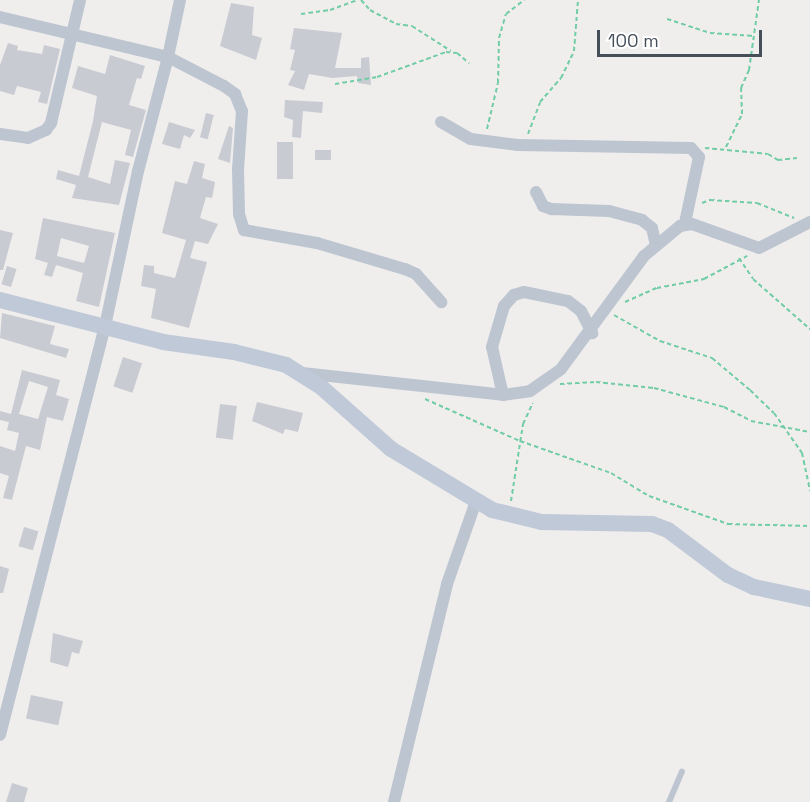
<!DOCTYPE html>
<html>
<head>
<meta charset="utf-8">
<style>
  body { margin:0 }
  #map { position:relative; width:810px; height:802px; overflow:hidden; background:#f0eded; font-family:"Space Grotesk",sans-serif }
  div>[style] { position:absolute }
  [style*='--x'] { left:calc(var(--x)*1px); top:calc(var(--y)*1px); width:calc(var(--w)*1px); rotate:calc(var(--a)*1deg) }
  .building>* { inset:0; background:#c9cbd3; transform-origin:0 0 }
  .path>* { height:2px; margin-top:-1px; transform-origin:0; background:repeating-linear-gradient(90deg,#71cda5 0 4.5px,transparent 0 7.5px) }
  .lane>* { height:6px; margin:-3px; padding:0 3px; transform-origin:3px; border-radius:3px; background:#bdc6d0 }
  .street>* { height:12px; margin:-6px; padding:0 6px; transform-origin:6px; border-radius:6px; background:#bdc6d0 }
  .secondary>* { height:16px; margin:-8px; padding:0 8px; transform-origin:8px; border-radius:8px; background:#bfc9d7 }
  span { translate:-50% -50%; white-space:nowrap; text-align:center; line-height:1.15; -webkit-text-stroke:4.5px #fff; paint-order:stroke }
  .scale { position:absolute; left:597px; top:30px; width:165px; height:27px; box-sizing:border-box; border:3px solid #454f5a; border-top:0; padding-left:8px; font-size:18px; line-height:21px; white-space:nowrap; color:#454f5a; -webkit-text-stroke:4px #fff; paint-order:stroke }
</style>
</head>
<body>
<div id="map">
  <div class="building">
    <i style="clip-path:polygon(231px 3px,254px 7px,252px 35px,262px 38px,256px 60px,220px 46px)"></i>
    <i style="clip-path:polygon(294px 28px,342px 33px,335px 68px,361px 68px,361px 58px,369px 57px,371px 85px,358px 83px,357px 76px,332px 78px,309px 74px,304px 90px,288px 85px,295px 71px,290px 70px,295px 50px,290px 49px)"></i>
    <i style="clip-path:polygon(8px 43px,18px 46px,17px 50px,42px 54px,44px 45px,60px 49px,47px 104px,38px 102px,41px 92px,17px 86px,14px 95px,0 91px,0 65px)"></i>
    <i style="clip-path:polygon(110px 55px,145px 66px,141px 79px,137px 78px,129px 105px,146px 110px,133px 157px,125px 155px,131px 130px,102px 122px,88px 177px,110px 184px,115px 160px,130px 163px,119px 205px,72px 198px,76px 185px,56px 179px,58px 170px,79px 176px,93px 121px,97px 96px,72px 88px,78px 66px,105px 74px)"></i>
    <i style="clip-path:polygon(285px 100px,323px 102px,322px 113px,303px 111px,301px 138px,292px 137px,293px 120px,284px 117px)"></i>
    <i style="left:206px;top:113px;width:8px;height:25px;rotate:14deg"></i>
    <i style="clip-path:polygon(169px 122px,195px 130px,190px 138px,184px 135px,180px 149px,162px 144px)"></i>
    <i style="clip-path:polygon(229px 126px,233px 128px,230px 163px,218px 159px)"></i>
    <i style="left:277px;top:142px;width:16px;height:37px"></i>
    <i style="left:315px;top:150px;width:16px;height:10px"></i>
    <i style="clip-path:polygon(194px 161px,205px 164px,202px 178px,215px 182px,212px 198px,206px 197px,200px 218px,218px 224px,208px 244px,195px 241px,190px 258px,207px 262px,189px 328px,151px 318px,156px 289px,141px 286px,144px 265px,154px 266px,154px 273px,175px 278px,186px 240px,162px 233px,175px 181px,187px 184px)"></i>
    <i style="clip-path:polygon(evenodd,43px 218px,115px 233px,99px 307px,76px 301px,83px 273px,56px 265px,52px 277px,44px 275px,48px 263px,35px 259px,43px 218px,61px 238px,89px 246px,84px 263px,57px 256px,61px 238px)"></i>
    <i style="clip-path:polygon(0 230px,13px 233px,3px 270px,0 270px)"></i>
    <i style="left:7px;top:266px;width:10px;height:19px;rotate:17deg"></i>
    <i style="clip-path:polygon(2px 313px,55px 326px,50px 344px,69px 349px,66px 358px,0 338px)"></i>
    <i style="left:123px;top:357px;width:20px;height:31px;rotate:18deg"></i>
    <i style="clip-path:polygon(evenodd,22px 370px,60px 380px,56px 395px,69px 399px,63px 421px,47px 417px,40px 450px,26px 446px,12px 500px,3px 498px,9px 476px,0 473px,0 446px,15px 451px,19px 433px,7px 430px,9px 422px,0 420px,0 411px,11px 414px,22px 370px,29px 381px,48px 387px,38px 419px,19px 414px,29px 381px)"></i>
    <i style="clip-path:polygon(257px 402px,303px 413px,298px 432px,285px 429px,283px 434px,252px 421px)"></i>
    <i style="left:220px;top:404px;width:17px;height:34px;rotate:7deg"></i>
    <i style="left:24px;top:527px;width:15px;height:20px;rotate:16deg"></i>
    <i style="clip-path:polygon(0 566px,9px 569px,3px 593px,0 593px)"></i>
    <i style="clip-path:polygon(53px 633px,83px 641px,79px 654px,72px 652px,68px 667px,50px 662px)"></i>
    <i style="left:31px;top:695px;width:33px;height:24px;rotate:12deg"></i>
    <i style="clip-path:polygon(12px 783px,28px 788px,24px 802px,6px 802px)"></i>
  </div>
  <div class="path">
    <i style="--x:361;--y:0;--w:13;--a:48"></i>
    <i style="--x:370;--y:10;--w:30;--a:28"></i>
    <i style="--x:396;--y:24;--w:16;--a:7"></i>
    <i style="--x:412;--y:26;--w:46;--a:32.7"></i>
    <i style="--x:301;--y:14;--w:29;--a:-8"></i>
    <i style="--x:330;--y:10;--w:29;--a:-20"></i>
    <i style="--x:667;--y:19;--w:45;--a:18"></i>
    <i style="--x:710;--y:33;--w:45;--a:3.8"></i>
    <i style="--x:335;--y:84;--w:43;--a:-9.5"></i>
    <i style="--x:377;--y:77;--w:73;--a:-19.9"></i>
    <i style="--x:446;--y:52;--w:11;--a:5"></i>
    <i style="--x:457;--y:53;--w:16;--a:40"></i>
    <i style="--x:487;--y:129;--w:47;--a:-76.6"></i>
    <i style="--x:498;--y:83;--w:45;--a:-88.7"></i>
    <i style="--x:499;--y:38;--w:25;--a:-74"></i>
    <i style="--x:506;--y:14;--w:23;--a:-38"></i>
    <i style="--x:528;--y:134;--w:34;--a:-69"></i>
    <i style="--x:540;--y:102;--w:32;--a:-49"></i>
    <i style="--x:561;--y:78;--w:30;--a:-64"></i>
    <i style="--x:574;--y:51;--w:51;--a:-85.5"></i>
    <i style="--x:726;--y:147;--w:37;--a:-64"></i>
    <i style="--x:742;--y:114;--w:26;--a:-92"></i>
    <i style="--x:741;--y:88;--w:20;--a:-66"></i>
    <i style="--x:749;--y:70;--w:71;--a:-81.9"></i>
    <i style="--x:705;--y:148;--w:63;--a:5.4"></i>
    <i style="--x:768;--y:154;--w:12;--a:31"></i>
    <i style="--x:778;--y:160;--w:19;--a:-6"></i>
    <i style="--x:702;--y:203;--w:9;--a:-21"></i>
    <i style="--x:710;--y:200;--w:47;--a:3.7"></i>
    <i style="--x:757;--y:203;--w:40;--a:22"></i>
    <i style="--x:739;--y:258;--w:25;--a:56"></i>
    <i style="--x:753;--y:279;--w:76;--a:41.3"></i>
    <i style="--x:625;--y:302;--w:35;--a:-24"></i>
    <i style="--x:657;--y:288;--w:48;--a:-10.8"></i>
    <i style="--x:704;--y:279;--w:49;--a:-28.1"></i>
    <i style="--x:614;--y:315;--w:53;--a:29.5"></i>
    <i style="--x:660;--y:341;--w:55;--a:18.1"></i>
    <i style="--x:712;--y:358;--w:50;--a:40.1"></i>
    <i style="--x:750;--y:390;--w:33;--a:44"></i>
    <i style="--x:774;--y:413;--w:49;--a:55"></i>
    <i style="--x:802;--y:453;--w:39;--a:78"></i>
    <i style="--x:560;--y:384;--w:36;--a:-3"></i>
    <i style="--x:596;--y:382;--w:58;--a:5.9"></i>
    <i style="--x:654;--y:388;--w:73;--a:15.2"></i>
    <i style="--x:724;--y:407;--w:30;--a:27"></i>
    <i style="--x:751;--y:421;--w:60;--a:10.6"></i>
    <i style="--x:425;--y:399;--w:104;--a:23.9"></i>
    <i style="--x:520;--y:441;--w:96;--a:19.4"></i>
    <i style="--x:611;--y:473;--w:44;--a:31.2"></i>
    <i style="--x:649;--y:496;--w:84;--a:19.5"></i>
    <i style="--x:728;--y:524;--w:82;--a:1.4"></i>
    <i style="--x:511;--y:501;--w:78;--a:-81.1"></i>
    <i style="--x:523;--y:424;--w:23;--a:-65"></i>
  </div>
  <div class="lane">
    <i style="--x:669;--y:802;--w:33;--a:-67"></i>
  </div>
  <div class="street">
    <i style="--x:180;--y:0;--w:58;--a:101.9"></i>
    <i style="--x:168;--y:57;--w:63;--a:27.4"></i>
    <i style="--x:224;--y:86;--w:14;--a:36"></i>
    <i style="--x:235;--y:94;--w:18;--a:68"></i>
    <i style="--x:242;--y:111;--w:58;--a:93.9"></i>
    <i style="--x:238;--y:169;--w:45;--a:88.7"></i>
    <i style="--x:239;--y:214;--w:17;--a:73"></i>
    <i style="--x:244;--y:230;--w:74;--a:10.1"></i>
    <i style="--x:317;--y:243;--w:92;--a:16.5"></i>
    <i style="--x:405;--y:269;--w:12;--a:24"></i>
    <i style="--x:416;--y:274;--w:38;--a:48"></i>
    <i style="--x:0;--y:17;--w:173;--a:13.4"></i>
    <i style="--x:168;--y:57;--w:118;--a:104.7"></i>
    <i style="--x:138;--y:171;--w:158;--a:102"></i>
    <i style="--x:105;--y:326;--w:422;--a:104.4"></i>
    <i style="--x:441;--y:122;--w:34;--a:30"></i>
    <i style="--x:471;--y:139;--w:47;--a:7.3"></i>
    <i style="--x:518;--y:145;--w:173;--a:1"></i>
    <i style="--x:691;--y:148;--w:12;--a:48"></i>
    <i style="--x:699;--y:157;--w:67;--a:102"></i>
    <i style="--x:0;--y:134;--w:28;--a:8"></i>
    <i style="--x:28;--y:138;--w:20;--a:-24"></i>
    <i style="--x:46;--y:130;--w:9;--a:-54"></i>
    <i style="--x:51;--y:123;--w:126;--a:-76.7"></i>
    <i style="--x:536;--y:192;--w:16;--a:63"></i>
    <i style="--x:543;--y:206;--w:9;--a:21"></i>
    <i style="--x:551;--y:209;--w:58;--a:2"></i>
    <i style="--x:609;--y:211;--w:34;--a:15"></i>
    <i style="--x:642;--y:220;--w:13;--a:39"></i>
    <i style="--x:652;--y:228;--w:17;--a:77"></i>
    <i style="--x:302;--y:373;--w:202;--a:6.2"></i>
    <i style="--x:503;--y:395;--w:27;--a:-8"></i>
    <i style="--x:530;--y:391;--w:38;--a:-35"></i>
    <i style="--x:561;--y:369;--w:140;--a:-53.7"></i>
    <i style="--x:644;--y:256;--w:47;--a:-39.8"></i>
    <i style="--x:680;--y:226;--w:12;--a:-9"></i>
    <i style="--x:692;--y:224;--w:71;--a:19.7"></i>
    <i style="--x:759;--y:248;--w:57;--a:-27"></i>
    <i style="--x:503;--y:395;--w:49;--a:-102.9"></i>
    <i style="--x:492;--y:347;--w:43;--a:-73.7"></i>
    <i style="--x:504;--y:306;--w:15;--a:-48"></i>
    <i style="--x:514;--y:295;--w:10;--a:-17"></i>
    <i style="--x:524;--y:292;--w:45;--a:11.6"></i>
    <i style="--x:568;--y:301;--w:16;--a:38"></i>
    <i style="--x:581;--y:311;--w:25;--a:63"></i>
    <i style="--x:394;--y:802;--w:224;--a:-76.3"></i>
    <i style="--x:447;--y:584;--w:88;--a:-70.7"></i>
  </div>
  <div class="secondary">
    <i style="--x:0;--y:300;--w:168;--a:14.4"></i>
    <i style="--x:163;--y:342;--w:72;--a:8"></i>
    <i style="--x:234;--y:352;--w:54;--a:14"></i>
    <i style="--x:286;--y:365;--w:40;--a:32"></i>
    <i style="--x:320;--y:386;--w:95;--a:41.6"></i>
    <i style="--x:391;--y:449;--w:118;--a:31.1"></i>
    <i style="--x:492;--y:510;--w:51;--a:13.5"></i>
    <i style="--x:542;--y:522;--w:110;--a:1"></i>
    <i style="--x:652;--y:524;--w:17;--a:21"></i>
    <i style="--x:668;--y:530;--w:75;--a:36.9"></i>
    <i style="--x:728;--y:575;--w:29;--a:25"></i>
    <i style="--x:754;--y:587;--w:57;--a:12.1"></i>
  </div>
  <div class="scale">100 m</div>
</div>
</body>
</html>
